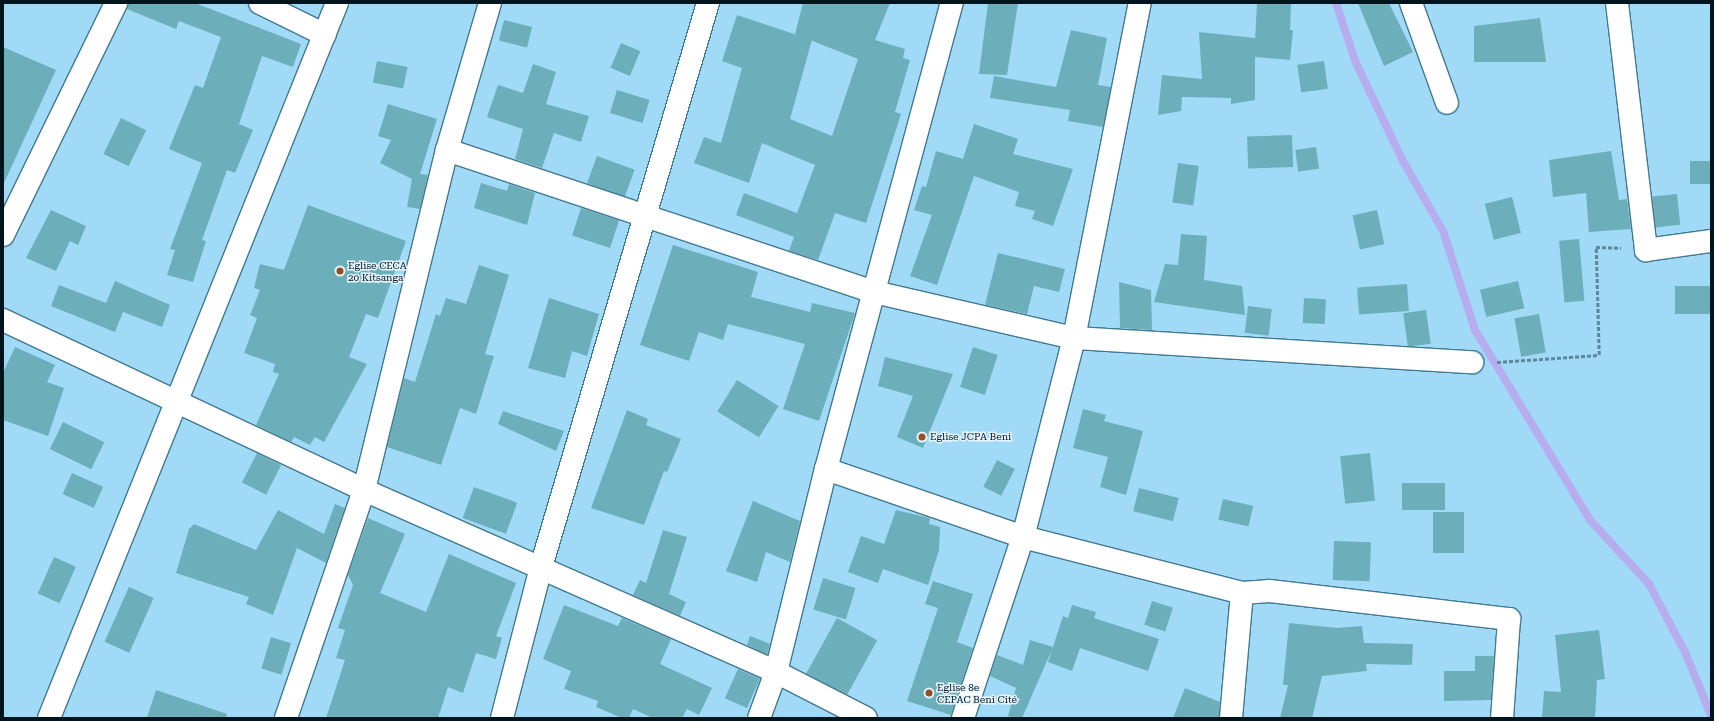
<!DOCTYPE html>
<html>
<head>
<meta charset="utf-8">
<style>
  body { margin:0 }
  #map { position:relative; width:1714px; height:721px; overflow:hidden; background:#a1daf6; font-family:"Roboto Serif",serif }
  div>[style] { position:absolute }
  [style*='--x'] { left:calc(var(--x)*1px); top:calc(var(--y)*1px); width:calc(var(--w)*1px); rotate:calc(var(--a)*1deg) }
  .stream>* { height:8px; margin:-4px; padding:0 4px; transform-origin:4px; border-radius:4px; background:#b6adef }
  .building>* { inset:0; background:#6cafbb; transform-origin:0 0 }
  .path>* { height:2.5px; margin-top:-1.25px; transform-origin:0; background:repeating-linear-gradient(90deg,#5d869a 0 4px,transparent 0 6px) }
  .roads { filter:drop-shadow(1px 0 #417891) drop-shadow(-1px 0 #417891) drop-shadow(0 1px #417891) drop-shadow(0 -1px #417891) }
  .minor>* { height:22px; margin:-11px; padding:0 11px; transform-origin:11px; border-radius:11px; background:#fff }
  .dots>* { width:11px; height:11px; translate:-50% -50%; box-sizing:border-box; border:2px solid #e4f5fd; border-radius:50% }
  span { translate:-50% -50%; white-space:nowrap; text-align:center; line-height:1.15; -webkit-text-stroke:3px #e4f5fd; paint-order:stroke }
  .poi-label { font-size:10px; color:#00141e }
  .left { translate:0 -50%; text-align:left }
  .frame { position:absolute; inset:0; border:4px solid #00141e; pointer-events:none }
</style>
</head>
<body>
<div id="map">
  <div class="stream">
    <i style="--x:1336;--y:3;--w:63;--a:71.6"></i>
    <i style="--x:1356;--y:63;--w:109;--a:64.4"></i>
    <i style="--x:1403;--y:161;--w:81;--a:60.3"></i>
    <i style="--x:1443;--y:231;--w:104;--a:72.1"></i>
    <i style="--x:1475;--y:330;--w:222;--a:58.8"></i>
    <i style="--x:1590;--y:520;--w:87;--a:47.3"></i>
    <i style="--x:1649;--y:584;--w:77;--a:62.1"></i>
    <i style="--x:1685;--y:652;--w:68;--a:67.6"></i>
  </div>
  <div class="building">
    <i style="clip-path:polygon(128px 3px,195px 3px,301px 44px,293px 67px,262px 56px,239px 124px,253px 130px,235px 173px,227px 170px,202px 240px,206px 241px,193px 282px,167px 275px,175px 250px,170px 249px,202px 163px,169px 149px,195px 85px,203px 88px,221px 37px,179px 21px,176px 29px,127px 9px)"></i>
    <i style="clip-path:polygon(803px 3px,890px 3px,875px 40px,905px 49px,903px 58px,910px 60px,895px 112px,901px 114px,866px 223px,835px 213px,818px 260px,789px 251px,794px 237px,736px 215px,744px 193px,797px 213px,815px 165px,762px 143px,749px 183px,694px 163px,704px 137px,721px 143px,742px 68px,722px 61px,737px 15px,812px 40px,790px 119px,832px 136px,858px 59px,795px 34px)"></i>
    <i style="clip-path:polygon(988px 3px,1018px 3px,1007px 75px,979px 74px)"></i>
    <i style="clip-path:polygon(1257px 3px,1291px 3px,1290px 30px,1293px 30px,1290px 60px,1255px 57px,1255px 100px,1231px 104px,1231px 98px,1182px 97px,1181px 111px,1158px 115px,1162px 75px,1202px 79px,1199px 32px,1255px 38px,1255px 41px)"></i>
    <i style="clip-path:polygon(1358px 3px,1389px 3px,1413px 52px,1384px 66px)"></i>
    <i style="clip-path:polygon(1540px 18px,1546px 62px,1474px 62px,1474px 26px)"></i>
    <i style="left:504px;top:20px;width:29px;height:21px;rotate:14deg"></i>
    <i style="clip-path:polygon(1071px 30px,1107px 38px,1098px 85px,1111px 87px,1103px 127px,1068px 121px,1070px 110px,990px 98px,994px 76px,1056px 87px)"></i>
    <i style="left:621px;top:43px;width:21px;height:27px;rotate:23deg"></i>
    <i style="clip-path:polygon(3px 47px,56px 70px,3px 185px)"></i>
    <i style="left:377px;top:61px;width:31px;height:22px;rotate:11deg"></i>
    <i style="left:1324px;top:61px;width:28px;height:27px;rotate:82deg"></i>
    <i style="clip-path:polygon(533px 64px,556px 72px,546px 104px,589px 116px,581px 142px,554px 133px,542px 168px,515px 159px,523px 129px,487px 117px,498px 85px,523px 93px)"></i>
    <i style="left:617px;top:90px;width:34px;height:24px;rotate:17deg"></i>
    <i style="clip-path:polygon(388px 104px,437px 119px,420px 174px,428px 175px,420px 209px,407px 207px,412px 179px,380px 163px,391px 140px,378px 136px)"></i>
    <i style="left:121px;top:118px;width:28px;height:40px;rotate:26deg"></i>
    <i style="clip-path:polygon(974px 124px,1018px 139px,1013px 154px,1073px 169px,1053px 226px,1032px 219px,1035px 211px,1015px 206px,1019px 192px,974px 176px,937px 285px,910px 276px,932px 215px,914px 210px,922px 186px,926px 187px,936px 151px,963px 159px)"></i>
    <i style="left:1292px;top:135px;width:32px;height:45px;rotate:88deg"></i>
    <i style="left:1316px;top:147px;width:22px;height:21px;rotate:82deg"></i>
    <i style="clip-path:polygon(1611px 151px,1619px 200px,1627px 199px,1631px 229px,1589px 232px,1586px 193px,1553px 197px,1549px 160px)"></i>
    <i style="left:597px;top:156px;width:40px;height:29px;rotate:20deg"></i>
    <i style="left:1690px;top:161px;width:21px;height:23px"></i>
    <i style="left:1178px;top:163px;width:21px;height:40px;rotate:8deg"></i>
    <i style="clip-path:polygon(481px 183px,507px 191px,509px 184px,535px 193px,527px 225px,474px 208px)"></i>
    <i style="left:1677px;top:194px;width:31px;height:25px;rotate:84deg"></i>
    <i style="left:1512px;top:197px;width:37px;height:28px;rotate:76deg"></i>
    <i style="clip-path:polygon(308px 205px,406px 241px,378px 318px,366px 314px,349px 357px,367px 364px,324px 442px,315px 437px,310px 445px,294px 437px,291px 442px,256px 425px,279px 374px,273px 372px,275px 364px,244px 353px,257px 318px,250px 315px,260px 290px,254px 288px,260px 264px,284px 270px)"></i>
    <i style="left:581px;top:208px;width:40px;height:29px;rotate:18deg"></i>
    <i style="clip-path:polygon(51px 210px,86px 226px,78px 245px,70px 241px,56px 271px,26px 258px)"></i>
    <i style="left:1377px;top:210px;width:35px;height:25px;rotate:78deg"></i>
    <i style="clip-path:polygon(1181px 234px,1207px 236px,1204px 280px,1242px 286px,1245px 315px,1154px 302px,1165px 264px,1178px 265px)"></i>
    <i style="left:1579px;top:239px;width:62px;height:20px;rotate:85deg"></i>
    <i style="clip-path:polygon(673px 245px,758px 272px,751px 297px,810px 312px,812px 303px,855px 313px,819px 421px,783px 409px,805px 344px,728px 324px,723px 340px,699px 332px,689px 361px,640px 345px)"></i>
    <i style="clip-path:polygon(998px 253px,1065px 269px,1059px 292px,1034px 286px,1027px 314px,985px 305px)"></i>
    <i style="clip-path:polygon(479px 265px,509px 275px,485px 354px,494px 356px,476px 414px,460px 408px,441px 465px,387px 447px,404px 378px,415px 382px,436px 314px,440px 316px,446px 298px,466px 304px)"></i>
    <i style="clip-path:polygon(115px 281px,170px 305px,162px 327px,123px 312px,115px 332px,51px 306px,59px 285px,106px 303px)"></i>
    <i style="left:1518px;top:281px;width:28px;height:39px;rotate:77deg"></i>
    <i style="clip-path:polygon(1119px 282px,1151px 290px,1152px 330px,1120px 328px)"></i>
    <i style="left:1407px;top:284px;width:27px;height:50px;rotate:86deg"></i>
    <i style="left:1711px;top:286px;width:28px;height:36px;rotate:90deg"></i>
    <i style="clip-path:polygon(549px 298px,599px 314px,587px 356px,572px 351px,565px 378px,528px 368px)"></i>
    <i style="left:1304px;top:298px;width:22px;height:25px;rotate:3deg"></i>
    <i style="left:1248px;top:306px;width:24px;height:27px;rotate:7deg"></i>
    <i style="left:1426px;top:310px;width:34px;height:23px;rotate:82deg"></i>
    <i style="left:1539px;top:314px;width:39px;height:25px;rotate:80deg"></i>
    <i style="clip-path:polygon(15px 347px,55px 365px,47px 382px,64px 388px,48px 436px,3px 420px,3px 373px)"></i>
    <i style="left:973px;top:347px;width:26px;height:42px;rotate:18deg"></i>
    <i style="clip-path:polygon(885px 357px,953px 374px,923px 448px,897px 437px,913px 396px,878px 386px)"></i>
    <i style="left:737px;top:380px;width:49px;height:37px;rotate:32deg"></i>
    <i style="clip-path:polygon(1083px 409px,1106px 415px,1104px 421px,1143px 431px,1126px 495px,1100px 487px,1108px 457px,1073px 448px)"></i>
    <i style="clip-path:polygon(627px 410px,648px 419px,646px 425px,681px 439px,667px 472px,664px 471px,644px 525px,591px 508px)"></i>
    <i style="clip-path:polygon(503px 411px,564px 431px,556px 451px,498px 424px)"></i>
    <i style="left:63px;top:422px;width:46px;height:30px;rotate:26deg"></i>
    <i style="left:257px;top:453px;width:27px;height:33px;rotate:27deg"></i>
    <i style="left:1370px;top:453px;width:48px;height:30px;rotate:84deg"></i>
    <i style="left:997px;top:460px;width:20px;height:30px;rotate:27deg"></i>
    <i style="left:72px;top:473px;width:34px;height:23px;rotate:24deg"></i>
    <i style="left:1402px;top:483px;width:43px;height:27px"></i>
    <i style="left:474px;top:487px;width:46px;height:33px;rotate:20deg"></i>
    <i style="left:1139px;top:488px;width:41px;height:24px;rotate:14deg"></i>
    <i style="left:1223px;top:499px;width:31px;height:21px;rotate:13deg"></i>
    <i style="clip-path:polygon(753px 501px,800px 521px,790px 562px,766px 552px,757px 582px,726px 571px)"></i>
    <i style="clip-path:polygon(335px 504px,345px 508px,326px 563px,297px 548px,273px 615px,246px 604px,249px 597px,176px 573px,189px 529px,194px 524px,256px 550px,278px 510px,324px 534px)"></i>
    <i style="clip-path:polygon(896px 510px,930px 518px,929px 524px,940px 527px,939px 550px,928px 585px,883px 569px,878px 583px,848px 572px,861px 536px,884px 544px)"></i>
    <i style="left:1433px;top:512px;width:31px;height:41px"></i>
    <i style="clip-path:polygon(368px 518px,405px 534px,380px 593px,426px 612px,449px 554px,516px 583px,496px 636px,502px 638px,496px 659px,476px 653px,463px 693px,448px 687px,438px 718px,326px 718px,345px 660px,336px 658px,345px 630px,338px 628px,353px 585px,348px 575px)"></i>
    <i style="clip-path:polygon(663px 530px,687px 537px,669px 594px,686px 602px,680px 616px,633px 595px,640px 580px,646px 583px)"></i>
    <i style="left:1334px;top:541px;width:37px;height:39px;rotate:2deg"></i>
    <i style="left:54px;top:557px;width:24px;height:40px;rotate:24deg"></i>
    <i style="left:823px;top:578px;width:34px;height:33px;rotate:17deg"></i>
    <i style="clip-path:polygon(933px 581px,973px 594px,957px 642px,973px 648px,951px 715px,907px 701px,938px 608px,925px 604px)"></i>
    <i style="left:129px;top:587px;width:27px;height:60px;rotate:24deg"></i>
    <i style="left:1152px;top:601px;width:22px;height:25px;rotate:18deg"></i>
    <i style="clip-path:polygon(564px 605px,618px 626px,622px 618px,671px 639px,660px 664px,712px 688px,699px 715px,687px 709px,682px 718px,653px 718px,633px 709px,629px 718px,622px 718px,596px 707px,598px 701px,564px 689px,571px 671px,543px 659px)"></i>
    <i style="clip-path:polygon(1072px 605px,1096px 612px,1094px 618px,1159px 639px,1148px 671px,1080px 648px,1072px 671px,1048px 662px,1063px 616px,1068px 618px)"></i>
    <i style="left:837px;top:618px;width:46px;height:64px;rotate:29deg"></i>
    <i style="clip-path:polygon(1289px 623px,1337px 628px,1362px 626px,1364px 643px,1413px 644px,1412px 665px,1366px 664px,1367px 671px,1322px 676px,1312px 718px,1280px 718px,1288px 685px,1283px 685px)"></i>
    <i style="clip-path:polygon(1599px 630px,1605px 679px,1597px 680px,1595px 718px,1542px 718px,1544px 691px,1561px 692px,1555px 635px)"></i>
    <i style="clip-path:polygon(750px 636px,770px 644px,767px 655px,747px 645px)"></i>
    <i style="left:271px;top:637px;width:21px;height:33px;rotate:17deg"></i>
    <i style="clip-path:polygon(1030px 640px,1053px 647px,1022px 718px,1014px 718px,1008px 716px,1016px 688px,990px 676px,997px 655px,1023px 665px)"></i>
    <i style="clip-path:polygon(1475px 656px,1494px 656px,1491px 700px,1444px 701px,1444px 671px,1475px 671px)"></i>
    <i style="left:738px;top:669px;width:24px;height:32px;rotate:24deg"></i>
    <i style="clip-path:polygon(1185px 688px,1220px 702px,1219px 718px,1173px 718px)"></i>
    <i style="clip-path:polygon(156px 690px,227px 714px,226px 718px,147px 718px)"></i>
  </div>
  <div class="path">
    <i style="--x:1497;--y:362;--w:102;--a:-3.9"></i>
    <i style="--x:1599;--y:355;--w:108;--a:-91.6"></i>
    <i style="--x:1596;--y:247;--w:25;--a:2"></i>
  </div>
  <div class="roads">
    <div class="minor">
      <i style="--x:260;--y:3;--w:72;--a:26.2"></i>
      <i style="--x:1411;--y:3;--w:106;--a:70.2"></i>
      <i style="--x:1617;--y:3;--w:249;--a:83.3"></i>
      <i style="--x:1646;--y:250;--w:66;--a:-7.9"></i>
      <i style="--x:447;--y:150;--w:450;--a:18.4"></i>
      <i style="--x:874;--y:292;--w:205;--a:13"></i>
      <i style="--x:1074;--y:338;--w:399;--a:3.5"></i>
      <i style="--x:3;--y:235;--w:258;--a:-64"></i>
      <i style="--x:3;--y:320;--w:399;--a:25.2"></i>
      <i style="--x:364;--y:490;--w:450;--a:23.8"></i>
      <i style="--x:776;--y:672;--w:101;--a:27.1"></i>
      <i style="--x:826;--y:469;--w:208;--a:19"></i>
      <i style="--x:1023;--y:537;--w:226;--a:14.3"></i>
      <i style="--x:1242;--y:593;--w:28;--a:-4"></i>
      <i style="--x:1270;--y:591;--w:241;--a:6.7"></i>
      <i style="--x:1509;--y:619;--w:99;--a:94"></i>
      <i style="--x:49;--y:718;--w:771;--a:-68.06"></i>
      <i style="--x:286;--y:718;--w:241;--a:-71.1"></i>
      <i style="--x:364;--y:490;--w:350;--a:-76.3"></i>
      <i style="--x:447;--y:150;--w:153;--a:-73.7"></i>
      <i style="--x:502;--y:718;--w:156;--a:-75.5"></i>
      <i style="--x:541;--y:567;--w:588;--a:-73.51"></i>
      <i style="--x:759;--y:718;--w:49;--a:-69.7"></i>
      <i style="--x:776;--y:672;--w:209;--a:-76.2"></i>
      <i style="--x:826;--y:469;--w:483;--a:-74.9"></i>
      <i style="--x:963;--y:718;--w:191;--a:-71.7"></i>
      <i style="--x:1023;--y:537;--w:205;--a:-75.6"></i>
      <i style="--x:1074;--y:338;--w:341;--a:-78.9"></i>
      <i style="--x:1231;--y:718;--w:125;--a:-85"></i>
    </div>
  </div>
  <div class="dots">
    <i style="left:340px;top:271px;background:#934e23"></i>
    <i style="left:922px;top:437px;background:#934e23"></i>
    <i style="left:929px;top:693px;background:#934e23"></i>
  </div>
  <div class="poi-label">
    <span class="left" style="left:348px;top:271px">Eglise CECA<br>20 Kitsanga</span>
    <span class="left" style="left:930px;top:437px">Eglise JCPA Beni</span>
    <span class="left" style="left:937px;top:693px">Eglise 8e<br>CEPAC Beni Cité</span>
  </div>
  <div class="frame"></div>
</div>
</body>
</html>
